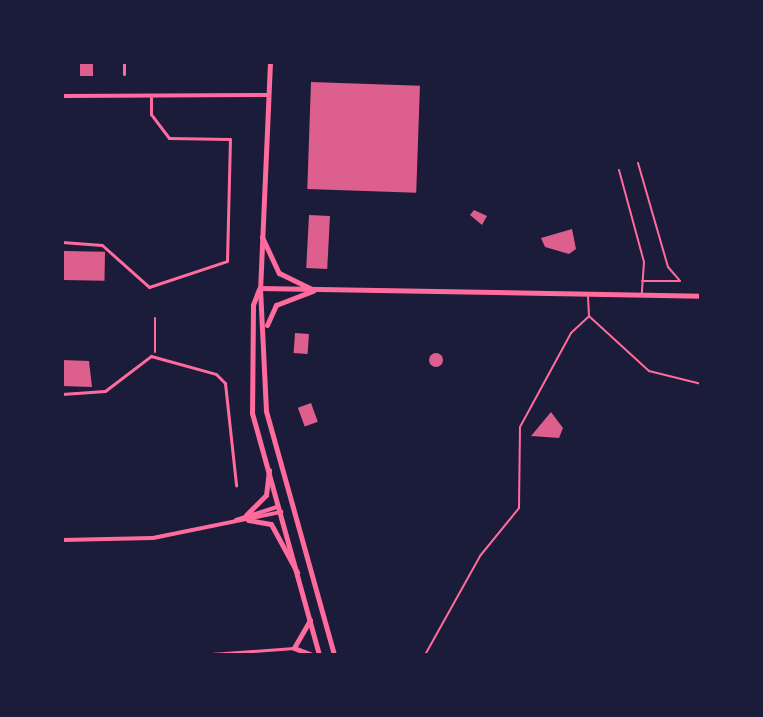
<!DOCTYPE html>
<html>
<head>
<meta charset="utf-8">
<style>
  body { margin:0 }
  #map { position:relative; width:763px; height:717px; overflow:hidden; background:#1b1b3a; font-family:"Golos Text",sans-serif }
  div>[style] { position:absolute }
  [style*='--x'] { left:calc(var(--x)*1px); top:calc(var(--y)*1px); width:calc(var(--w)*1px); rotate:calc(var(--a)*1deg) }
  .building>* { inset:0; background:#dd5f8e; transform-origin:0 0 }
  .round { border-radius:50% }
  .path>* { height:2px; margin:-1px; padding:0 1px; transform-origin:1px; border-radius:1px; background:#ff6b9d }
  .service>* { height:2px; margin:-1px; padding:0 1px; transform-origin:1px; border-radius:1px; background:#ff6b9d }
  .pedestrian>* { height:2px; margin:-1px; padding:0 1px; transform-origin:1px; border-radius:1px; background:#ff6b9d }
  .minor>* { height:3px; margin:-1.5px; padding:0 1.5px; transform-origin:1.5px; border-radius:1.5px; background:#ff6b9d }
  .tertiary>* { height:4px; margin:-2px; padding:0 2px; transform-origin:2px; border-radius:2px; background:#ff6b9d }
  .secondary>* { height:5px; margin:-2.5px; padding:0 2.5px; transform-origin:2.5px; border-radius:2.5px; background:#ff6b9d }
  span { translate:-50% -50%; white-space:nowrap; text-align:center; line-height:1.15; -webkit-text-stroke:8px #1b1b3a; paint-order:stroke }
  .frame { position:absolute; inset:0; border:64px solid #1b1b3a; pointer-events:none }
</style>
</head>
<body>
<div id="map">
  <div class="building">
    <i style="left:80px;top:62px;width:13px;height:14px"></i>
    <i style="left:311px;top:82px;width:109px;height:107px;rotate:2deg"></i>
    <i style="clip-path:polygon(474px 210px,487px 216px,482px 225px,470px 215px)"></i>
    <i style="left:309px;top:215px;width:21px;height:53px;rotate:3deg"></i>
    <i style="clip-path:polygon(572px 229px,576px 249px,569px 254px,545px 247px,541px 238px)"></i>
    <i style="left:64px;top:251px;width:41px;height:29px;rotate:1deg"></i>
    <i style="left:295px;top:333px;width:14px;height:20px;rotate:4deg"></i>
    <i class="round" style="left:429px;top:353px;width:14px;height:14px"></i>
    <i style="clip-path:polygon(62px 360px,89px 361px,92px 387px,62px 386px)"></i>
    <i style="left:311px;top:403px;width:20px;height:14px;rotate:70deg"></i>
    <i style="clip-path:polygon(551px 412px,563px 428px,559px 438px,531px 436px)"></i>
  </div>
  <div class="path">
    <i style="--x:155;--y:352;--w:34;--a:-90"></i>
  </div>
  <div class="service">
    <i style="--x:590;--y:317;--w:80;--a:42.5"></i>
    <i style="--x:649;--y:371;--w:54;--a:14"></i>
    <i style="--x:425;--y:655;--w:113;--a:-60.9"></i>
    <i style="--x:480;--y:556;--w:62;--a:-50.9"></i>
    <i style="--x:519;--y:508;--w:81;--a:-89.3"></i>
    <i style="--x:520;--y:427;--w:107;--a:-61.5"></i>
    <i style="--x:571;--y:333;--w:25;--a:-43"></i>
    <i style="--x:589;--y:316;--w:19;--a:-93"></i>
  </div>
  <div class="pedestrian">
    <i style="--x:638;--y:163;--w:108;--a:73.9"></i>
    <i style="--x:668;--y:267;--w:18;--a:49"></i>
    <i style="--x:680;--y:281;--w:38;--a:180"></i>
    <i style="--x:619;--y:170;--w:95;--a:74.8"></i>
    <i style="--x:644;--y:262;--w:31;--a:94"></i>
  </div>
  <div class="minor">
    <i style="--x:124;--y:62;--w:12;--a:90"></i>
    <i style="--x:62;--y:242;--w:40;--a:4.3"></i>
    <i style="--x:102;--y:245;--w:63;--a:41.8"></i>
    <i style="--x:149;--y:287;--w:82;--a:-18.4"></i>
    <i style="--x:227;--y:261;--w:122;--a:-88.6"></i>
    <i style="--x:230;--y:139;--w:61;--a:-179.1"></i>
    <i style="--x:169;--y:138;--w:30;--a:-127"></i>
    <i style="--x:151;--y:114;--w:17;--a:-90"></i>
    <i style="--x:62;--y:394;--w:43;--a:-4"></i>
    <i style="--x:105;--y:391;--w:58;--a:-37.3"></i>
    <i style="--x:151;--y:356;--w:67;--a:15.5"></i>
    <i style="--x:216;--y:374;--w:13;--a:45"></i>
    <i style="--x:225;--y:383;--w:103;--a:83.8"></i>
    <i style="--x:197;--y:655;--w:97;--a:-4.1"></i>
  </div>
  <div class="tertiary">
    <i style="--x:62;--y:96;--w:206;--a:-0.3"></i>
    <i style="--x:236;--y:520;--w:43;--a:-17.6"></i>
    <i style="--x:62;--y:540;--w:91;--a:-1.3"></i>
    <i style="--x:153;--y:538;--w:131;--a:-11.5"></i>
  </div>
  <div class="secondary">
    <i style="--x:270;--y:62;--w:226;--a:92.5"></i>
    <i style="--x:260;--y:288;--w:123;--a:87.2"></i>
    <i style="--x:266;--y:411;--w:253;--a:74.4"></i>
    <i style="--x:262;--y:237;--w:40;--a:65"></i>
    <i style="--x:279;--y:273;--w:37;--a:26"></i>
    <i style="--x:260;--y:288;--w:441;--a:1"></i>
    <i style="--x:259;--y:289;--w:17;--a:111"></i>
    <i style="--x:253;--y:305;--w:108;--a:90.5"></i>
    <i style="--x:252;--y:413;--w:251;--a:74.5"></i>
    <i style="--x:267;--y:325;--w:22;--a:-66"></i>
    <i style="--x:276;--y:305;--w:40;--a:-21"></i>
    <i style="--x:246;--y:515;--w:28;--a:-45"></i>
    <i style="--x:266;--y:495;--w:25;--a:-83"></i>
    <i style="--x:248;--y:520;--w:23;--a:10"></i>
    <i style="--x:271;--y:524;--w:55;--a:61.6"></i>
    <i style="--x:310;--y:620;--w:32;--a:120"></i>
    <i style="--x:294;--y:648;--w:19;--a:21"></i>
  </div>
  <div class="frame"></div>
</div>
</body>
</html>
